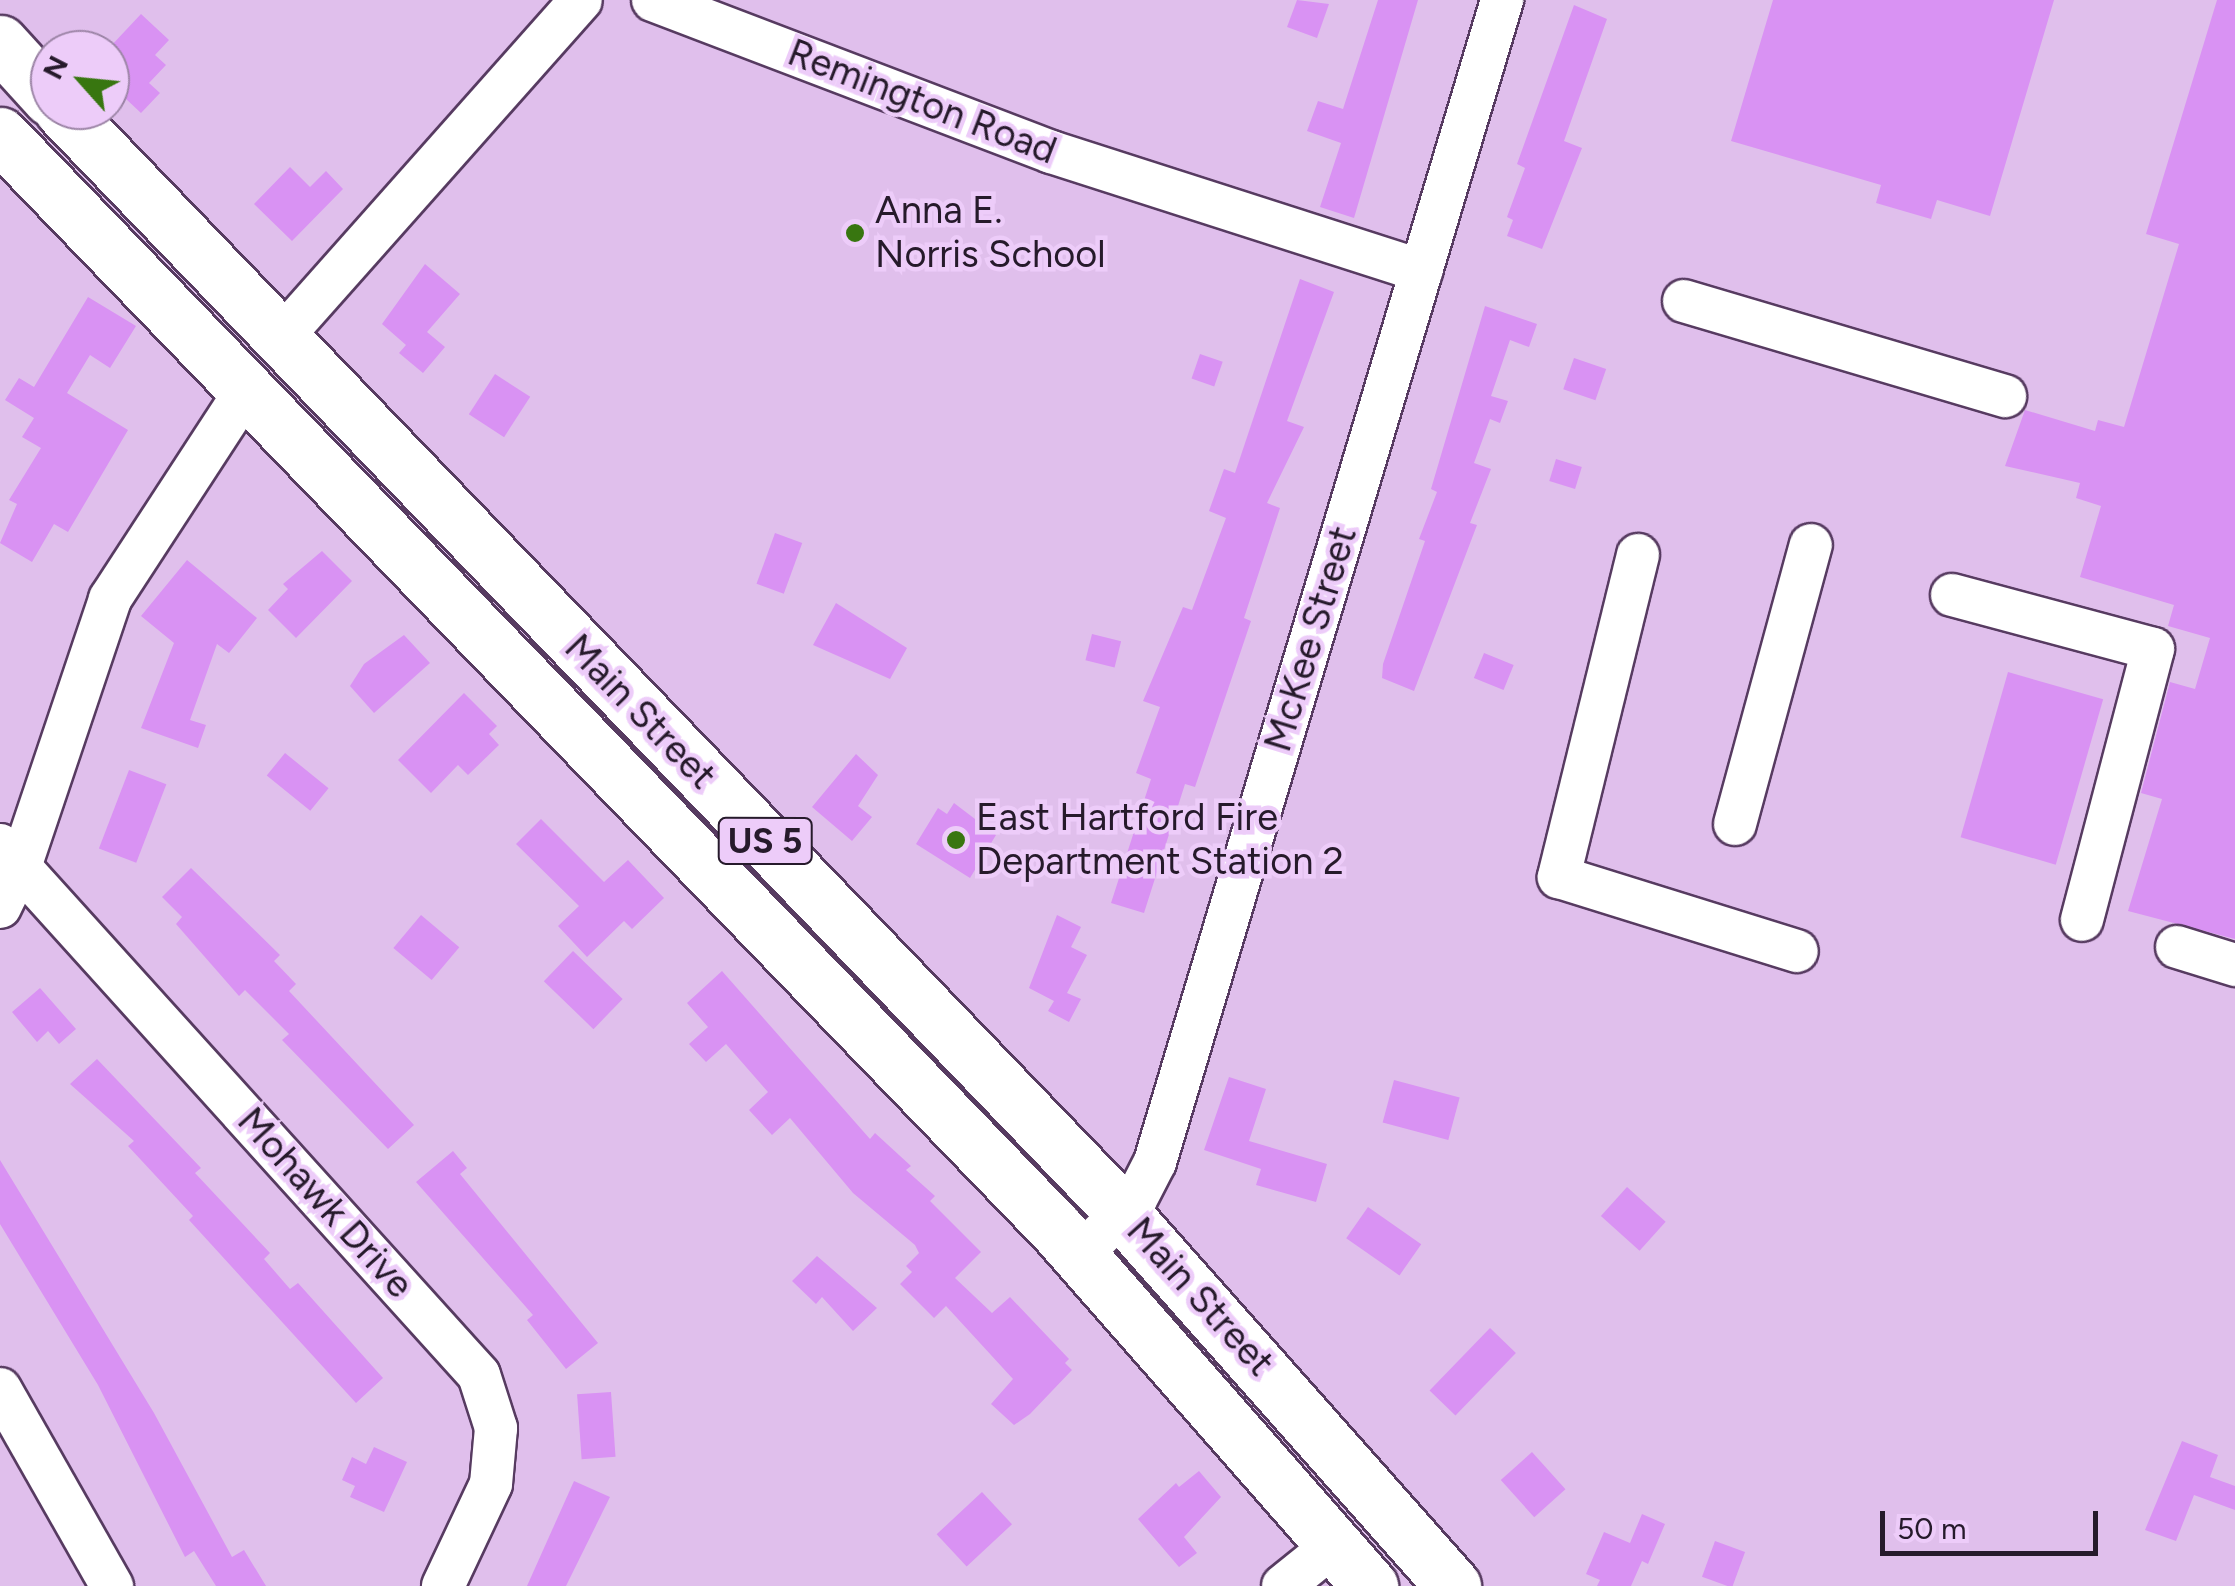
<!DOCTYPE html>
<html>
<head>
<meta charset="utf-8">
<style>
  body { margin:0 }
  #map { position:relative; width:2235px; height:1586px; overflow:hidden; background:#e0bfec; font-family:Figtree,sans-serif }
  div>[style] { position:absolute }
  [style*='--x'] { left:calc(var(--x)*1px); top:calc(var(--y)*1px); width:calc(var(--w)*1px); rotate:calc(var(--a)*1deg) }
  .building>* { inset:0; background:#d992f3; transform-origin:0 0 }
  .roads { filter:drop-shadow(2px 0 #573b61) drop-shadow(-2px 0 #573b61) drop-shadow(0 2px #573b61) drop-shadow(0 -2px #573b61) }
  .minor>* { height:42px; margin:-21px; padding:0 21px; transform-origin:21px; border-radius:21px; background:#fff }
  .highway>* { height:55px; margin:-27.5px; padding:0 27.5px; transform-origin:27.5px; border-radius:27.5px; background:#fff }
  .dots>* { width:28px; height:28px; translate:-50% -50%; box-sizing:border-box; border:5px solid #edccf9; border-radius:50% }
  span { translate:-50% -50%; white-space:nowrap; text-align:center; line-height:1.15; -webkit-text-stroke:9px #edccf9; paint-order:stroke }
  .shield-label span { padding:2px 8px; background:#edccf9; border:2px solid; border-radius:8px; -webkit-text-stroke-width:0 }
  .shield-label { font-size:35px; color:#261a2b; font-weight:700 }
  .street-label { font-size:38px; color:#261a2b }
  .poi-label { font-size:38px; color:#261a2b }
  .left { translate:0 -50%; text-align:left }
  .north { position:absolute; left:30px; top:30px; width:100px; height:100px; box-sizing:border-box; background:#edccf9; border:2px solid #9d85a7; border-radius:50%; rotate:297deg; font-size:28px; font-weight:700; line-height:40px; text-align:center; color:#261a2b }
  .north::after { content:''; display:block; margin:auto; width:35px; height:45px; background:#387610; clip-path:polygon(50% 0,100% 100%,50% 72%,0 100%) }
  .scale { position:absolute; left:1880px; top:1511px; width:218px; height:45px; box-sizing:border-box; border:5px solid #261a2b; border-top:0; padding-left:12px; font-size:30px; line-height:35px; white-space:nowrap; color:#261a2b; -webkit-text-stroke:8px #edccf9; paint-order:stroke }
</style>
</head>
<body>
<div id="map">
  <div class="building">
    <i style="clip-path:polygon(1297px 0,1329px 4px,1317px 38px,1287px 27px)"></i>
    <i style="clip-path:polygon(1378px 0,1418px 0,1354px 218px,1320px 207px,1341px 143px,1307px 131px,1318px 101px,1343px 109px)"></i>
    <i style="clip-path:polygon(1773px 0,2054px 0,1990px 216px,1937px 200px,1931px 219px,1876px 203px,1881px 185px,1731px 141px)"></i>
    <i style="clip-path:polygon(2217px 0,2235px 0,2235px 939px,2128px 911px,2162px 799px,2141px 793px,2170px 682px,2195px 689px,2210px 638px,2168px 626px,2174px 605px,2080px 577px,2101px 506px,2076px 498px,2080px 483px,2005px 466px,2025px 410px,2095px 431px,2098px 420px,2124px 427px,2179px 244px,2146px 234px)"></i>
    <i style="clip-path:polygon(1574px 5px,1607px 19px,1564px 141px,1582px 148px,1542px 249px,1507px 236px,1513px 220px,1507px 217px,1525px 168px,1517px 164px)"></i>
    <i style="clip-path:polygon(141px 14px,169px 40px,155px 55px,166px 65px,149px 83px,160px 93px,141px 113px,110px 84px,110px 47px)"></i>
    <i style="clip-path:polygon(290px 167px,310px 187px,326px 171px,343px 189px,292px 241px,254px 204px)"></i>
    <i style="clip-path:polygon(425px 264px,460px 294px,427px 332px,445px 347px,423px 373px,399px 353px,406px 345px,382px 324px)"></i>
    <i style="clip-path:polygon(1300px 279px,1334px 292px,1287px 421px,1304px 427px,1267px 503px,1280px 508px,1244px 618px,1251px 621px,1195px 787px,1185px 784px,1144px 913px,1111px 903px,1151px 779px,1136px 773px,1160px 707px,1143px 701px,1183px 607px,1192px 610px,1226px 518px,1209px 511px,1224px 469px,1235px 473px)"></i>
    <i style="clip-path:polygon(88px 297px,136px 326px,110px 368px,90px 355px,67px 393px,128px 430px,68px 532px,54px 524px,32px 562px,0 543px,17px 504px,9px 500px,41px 448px,22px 437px,34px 418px,5px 400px,19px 378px,34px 387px)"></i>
    <i style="clip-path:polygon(1485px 306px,1537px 324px,1529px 347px,1510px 340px,1491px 396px,1508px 401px,1500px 423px,1490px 419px,1474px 463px,1491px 469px,1470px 523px,1477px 525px,1414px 691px,1382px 678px,1383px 664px,1425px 541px,1419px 539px,1437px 492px,1431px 489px)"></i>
    <i style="left:1200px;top:354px;width:24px;height:26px;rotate:19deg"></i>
    <i style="left:1574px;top:358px;width:34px;height:33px;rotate:19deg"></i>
    <i style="left:495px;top:374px;width:42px;height:48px;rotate:33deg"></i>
    <i style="left:1556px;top:459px;width:27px;height:23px;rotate:17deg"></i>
    <i style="left:775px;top:533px;width:29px;height:54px;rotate:20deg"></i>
    <i style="clip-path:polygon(322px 551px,352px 581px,296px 638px,268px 610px,288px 589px,283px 584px)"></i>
    <i style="clip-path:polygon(187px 560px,257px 618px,229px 653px,217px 644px,190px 720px,206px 725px,198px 748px,141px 728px,174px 643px,141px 616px)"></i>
    <i style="clip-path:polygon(836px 603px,907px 648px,890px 679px,813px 645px)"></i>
    <i style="left:1092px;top:634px;width:30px;height:27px;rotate:14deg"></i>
    <i style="clip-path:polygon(404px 635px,430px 663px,374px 713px,350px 686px,364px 664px)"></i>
    <i style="left:1484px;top:653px;width:32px;height:27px;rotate:22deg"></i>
    <i style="left:2008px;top:672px;width:99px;height:172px;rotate:16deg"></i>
    <i style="clip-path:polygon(464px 693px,497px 726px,489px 734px,499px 745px,468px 775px,458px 765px,431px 793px,398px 760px)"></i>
    <i style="left:285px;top:753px;width:56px;height:29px;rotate:39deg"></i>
    <i style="clip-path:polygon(856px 754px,878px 775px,858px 806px,872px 817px,852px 841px,812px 807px)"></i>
    <i style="left:129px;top:770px;width:40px;height:84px;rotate:21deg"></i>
    <i style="clip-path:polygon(954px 803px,996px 835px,970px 878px,916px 844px,938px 808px,947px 814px)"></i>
    <i style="clip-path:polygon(541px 819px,604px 882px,628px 860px,664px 898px,632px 929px,624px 921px,587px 957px,558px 926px,579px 906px,516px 844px)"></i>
    <i style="clip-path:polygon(191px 868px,280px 955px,274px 961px,296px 984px,289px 991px,414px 1125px,388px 1149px,282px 1040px,289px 1034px,245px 990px,239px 996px,176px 924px,182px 917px,162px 897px)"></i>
    <i style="left:421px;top:915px;width:50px;height:43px;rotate:40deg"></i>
    <i style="clip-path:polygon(1057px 915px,1081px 927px,1071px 947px,1087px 955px,1067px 993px,1081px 999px,1069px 1022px,1048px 1011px,1054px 1001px,1029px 988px)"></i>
    <i style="left:573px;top:951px;width:69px;height:42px;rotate:44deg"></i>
    <i style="clip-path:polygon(722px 971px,870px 1139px,875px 1133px,911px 1166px,906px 1170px,935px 1196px,930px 1201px,981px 1252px,955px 1278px,992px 1313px,1010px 1297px,1069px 1359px,1065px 1363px,1072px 1370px,1030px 1414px,1014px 1425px,991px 1404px,1013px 1379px,946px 1306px,934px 1318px,900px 1284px,912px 1272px,906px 1266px,919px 1253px,915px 1245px,853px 1193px,790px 1118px,772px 1135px,749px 1110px,768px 1092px,726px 1044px,706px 1062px,689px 1044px,708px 1027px,687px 1003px)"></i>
    <i style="clip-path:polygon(40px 988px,76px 1029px,59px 1044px,48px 1031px,37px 1042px,12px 1012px)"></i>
    <i style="clip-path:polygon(97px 1059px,201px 1168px,195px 1173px,270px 1253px,264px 1259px,290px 1289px,298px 1283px,383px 1378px,356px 1403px,189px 1220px,193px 1216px,128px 1146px,134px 1141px,70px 1084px)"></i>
    <i style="clip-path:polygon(1229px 1077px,1266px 1089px,1249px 1141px,1327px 1164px,1316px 1202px,1256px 1185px,1261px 1169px,1204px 1150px)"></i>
    <i style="left:1394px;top:1080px;width:68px;height:44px;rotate:15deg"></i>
    <i style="clip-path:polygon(453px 1151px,467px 1168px,460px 1174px,598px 1343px,566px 1369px,527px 1320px,533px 1315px,416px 1182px)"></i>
    <i style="clip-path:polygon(0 1160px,154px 1413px,232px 1557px,244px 1550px,266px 1586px,216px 1586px,194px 1551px,185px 1557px,98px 1385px,0 1224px)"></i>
    <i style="left:1627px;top:1187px;width:52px;height:39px;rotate:42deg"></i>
    <i style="left:1368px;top:1207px;width:65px;height:38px;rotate:35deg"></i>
    <i style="clip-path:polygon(817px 1256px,877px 1308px,853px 1331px,822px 1297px,816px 1304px,792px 1281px)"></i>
    <i style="left:1490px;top:1328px;width:36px;height:87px;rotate:44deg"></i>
    <i style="left:611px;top:1392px;width:65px;height:34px;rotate:86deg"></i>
    <i style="clip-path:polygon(2182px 1441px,2218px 1455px,2210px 1477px,2235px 1486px,2235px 1510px,2194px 1495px,2176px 1541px,2145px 1530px)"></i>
    <i style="clip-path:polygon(374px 1447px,407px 1462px,384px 1512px,350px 1497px,355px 1486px,342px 1480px,352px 1457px,366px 1464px)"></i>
    <i style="left:1532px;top:1452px;width:50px;height:42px;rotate:48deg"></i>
    <i style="clip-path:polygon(1199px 1471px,1221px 1497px,1184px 1537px,1197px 1553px,1179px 1567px,1138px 1519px,1176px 1483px,1179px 1487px)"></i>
    <i style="clip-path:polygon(574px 1481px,610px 1497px,566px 1586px,527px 1586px)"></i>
    <i style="left:982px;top:1492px;width:44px;height:62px;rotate:47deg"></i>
    <i style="clip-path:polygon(1642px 1514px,1665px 1524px,1648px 1564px,1642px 1561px,1631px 1586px,1597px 1586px,1600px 1580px,1586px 1574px,1604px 1532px,1630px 1543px)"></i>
    <i style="left:1715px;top:1541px;width:32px;height:38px;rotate:20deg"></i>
  </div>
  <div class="roads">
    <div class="minor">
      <i style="--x:653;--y:0;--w:426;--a:20.9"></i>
      <i style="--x:1051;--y:152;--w:389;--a:17.8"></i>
      <i style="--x:1684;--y:301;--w:335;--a:16.5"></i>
      <i style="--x:280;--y:339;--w:453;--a:-48.4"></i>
      <i style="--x:1638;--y:555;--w:332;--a:103.8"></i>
      <i style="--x:1559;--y:877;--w:249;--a:17.3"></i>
      <i style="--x:1952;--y:595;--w:208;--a:15"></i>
      <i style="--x:2153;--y:649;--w:280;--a:104.7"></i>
      <i style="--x:1735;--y:824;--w:289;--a:-74.8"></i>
      <i style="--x:0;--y:845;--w:714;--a:47.89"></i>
      <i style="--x:479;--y:1375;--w:56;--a:72.2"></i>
      <i style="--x:496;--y:1428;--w:56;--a:95.1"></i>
      <i style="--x:491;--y:1484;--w:113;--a:115.2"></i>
      <i style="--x:0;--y:907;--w:48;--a:-64"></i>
      <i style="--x:21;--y:864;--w:280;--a:-71.4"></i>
      <i style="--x:110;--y:599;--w:249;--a:-56.9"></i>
      <i style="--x:2177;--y:947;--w:61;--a:17.2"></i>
      <i style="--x:1080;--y:1255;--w:79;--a:-45"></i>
      <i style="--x:1136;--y:1199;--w:42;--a:-62.8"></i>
      <i style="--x:1155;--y:1162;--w:1213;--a:-73.37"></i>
      <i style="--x:0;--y:1389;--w:227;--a:60.4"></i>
      <i style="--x:1283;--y:1586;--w:67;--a:-38.9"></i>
    </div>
    <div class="highway">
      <i style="--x:0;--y:43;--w:74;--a:47.7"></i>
      <i style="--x:62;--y:110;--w:1509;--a:46.1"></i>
      <i style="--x:1108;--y:1197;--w:520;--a:48.43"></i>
      <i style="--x:0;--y:135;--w:1523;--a:46.01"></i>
      <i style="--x:1058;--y:1231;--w:473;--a:48.7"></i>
    </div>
  </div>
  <div class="dots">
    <i style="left:855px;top:233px;background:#387610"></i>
    <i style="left:956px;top:840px;background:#387610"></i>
  </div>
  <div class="shield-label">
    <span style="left:765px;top:841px">US 5</span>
  </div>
  <div class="street-label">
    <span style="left:922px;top:102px;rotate:21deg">Remington Road</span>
    <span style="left:1311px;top:639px;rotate:-73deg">McKee Street</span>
    <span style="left:640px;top:712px;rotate:46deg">Main Street</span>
    <span style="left:325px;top:1203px;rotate:48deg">Mohawk Drive</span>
    <span style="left:1200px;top:1297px;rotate:48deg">Main Street</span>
  </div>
  <div class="poi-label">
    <span class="left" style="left:875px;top:233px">Anna E.<br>Norris School</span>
    <span class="left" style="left:976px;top:840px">East Hartford Fire<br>Department Station 2</span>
  </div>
  <div class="north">N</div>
  <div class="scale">50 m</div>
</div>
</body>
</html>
